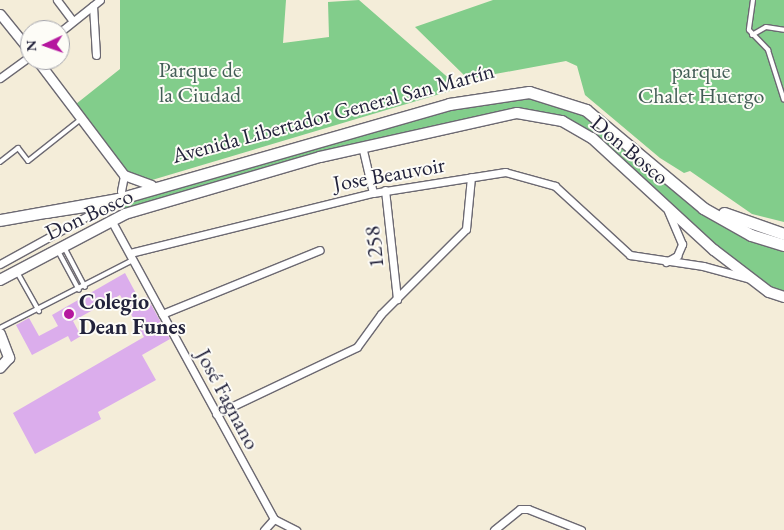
<!DOCTYPE html>
<html>
<head>
<meta charset="utf-8">
<style>
  body { margin:0 }
  #map { position:relative; width:784px; height:530px; overflow:hidden; background:#f4edd9; font-family:"EB Garamond",serif }
  div>[style] { position:absolute }
  [style*='--x'] { left:calc(var(--x)*1px); top:calc(var(--y)*1px); width:calc(var(--w)*1px); rotate:calc(var(--a)*1deg) }
  .green>* { inset:0; background:#82cd8b }
  .building>* { inset:0; background:#dbadec }
  .roads { filter:drop-shadow(1px 0 #6c6972) drop-shadow(-1px 0 #6c6972) drop-shadow(0 1px #6c6972) drop-shadow(0 -1px #6c6972) }
  .service>* { height:4px; margin:-2px; padding:0 2px; transform-origin:2px; border-radius:2px; background:#fff }
  .minor>* { height:7px; margin:-3.5px; padding:0 3.5px; transform-origin:3.5px; border-radius:3.5px; background:#fff }
  .tertiary>* { height:9px; margin:-4.5px; padding:0 4.5px; transform-origin:4.5px; border-radius:4.5px; background:#fff }
  .secondary>* { height:10px; margin:-5px; padding:0 5px; transform-origin:5px; border-radius:5px; background:#fff }
  .trunk>* { height:11px; margin:-5.5px; padding:0 5.5px; transform-origin:5.5px; border-radius:5.5px; background:#fff }
  .dots>* { width:14px; height:14px; translate:-50% -50%; box-sizing:border-box; border:2px solid #fdfcf7; border-radius:50% }
  span { translate:-50% -50%; white-space:nowrap; text-align:center; line-height:1.15; -webkit-text-stroke:4px #fdfcf7; paint-order:stroke }
  .park-label { font-size:22px; color:#445e57 }
  .street-label { font-size:22px; color:#22223b }
  .poi-label { font-size:22px; color:#22223b; font-weight:700 }
  .left { translate:0 -50%; text-align:left }
  .north { position:absolute; left:20px; top:20px; width:50px; height:50px; box-sizing:border-box; background:#fdfcf7; border:1px solid #a5a5ac; border-radius:50%; rotate:267deg; font-size:14px; font-weight:700; line-height:20px; text-align:center; color:#22223b }
  .north::after { content:''; display:block; margin:auto; width:18px; height:22px; background:#b5179e; clip-path:polygon(50% 0,100% 100%,50% 72%,0 100%) }
</style>
</head>
<body>
<div id="map">
  <div class="green">
    <i style="clip-path:polygon(120px 0,286px 0,283px 43px,329px 37px,328px 2px,359px 0,460px 88px,152px 180px,138px 177px,127px 171px,76px 104px,120px 69px)"></i>
    <i style="clip-path:polygon(493px 0,784px 0,784px 222px,752px 214px,690px 171px,684px 173px,660px 158px,585px 95px,577px 66px,566px 61px,468px 79px,415px 27px)"></i>
    <i style="clip-path:polygon(509px 92px,574px 104px,677px 187px,784px 250px,784px 297px,769px 292px,592px 138px,547px 117px,490px 117px,125px 214px,118px 199px)"></i>
  </div>
  <div class="building">
    <i style="clip-path:polygon(125px 273px,140px 301px,147px 297px,170px 339px,142px 355px,156px 380px,98px 412px,101px 419px,35px 454px,13px 413px,144px 337px,120px 295px,73px 321px,81px 336px,71px 342px,68px 336px,32px 355px,16px 325px,29px 318px,39px 336px,58px 326px,52px 315px)"></i>
  </div>
  <div class="roads">
    <div class="service">
      <i style="--x:753;--y:0;--w:30;--a:98"></i>
      <i style="--x:749;--y:30;--w:28;--a:46"></i>
      <i style="--x:768;--y:50;--w:52;--a:72.3"></i>
      <i style="--x:752;--y:35;--w:16;--a:-30"></i>
      <i style="--x:766;--y:27;--w:18;--a:9"></i>
      <i style="--x:0;--y:162;--w:23;--a:-38"></i>
      <i style="--x:18;--y:148;--w:16;--a:52"></i>
      <i style="--x:28;--y:161;--w:68;--a:-38.4"></i>
      <i style="--x:46;--y:216;--w:46;--a:-8.8"></i>
      <i style="--x:64;--y:247;--w:45;--a:62.3"></i>
      <i style="--x:58;--y:251;--w:44;--a:61.7"></i>
      <i style="--x:17;--y:272;--w:45;--a:60.6"></i>
      <i style="--x:0;--y:328;--w:149;--a:-27.1"></i>
    </div>
    <div class="minor">
      <i style="--x:57;--y:0;--w:26;--a:53"></i>
      <i style="--x:93;--y:6;--w:49;--a:86.5"></i>
      <i style="--x:60;--y:32;--w:51;--a:-38.7"></i>
      <i style="--x:0;--y:78;--w:37;--a:-36"></i>
      <i style="--x:362;--y:146;--w:48;--a:76.8"></i>
      <i style="--x:385;--y:190;--w:110;--a:83.7"></i>
      <i style="--x:121;--y:191;--w:16;--a:-79"></i>
      <i style="--x:111;--y:220;--w:341;--a:61.4"></i>
      <i style="--x:274;--y:519;--w:25;--a:27"></i>
      <i style="--x:130;--y:253;--w:250;--a:-13.9"></i>
      <i style="--x:373;--y:193;--w:134;--a:-9"></i>
      <i style="--x:505;--y:172;--w:52;--a:15.6"></i>
      <i style="--x:555;--y:186;--w:102;--a:42.6"></i>
      <i style="--x:630;--y:255;--w:74;--a:8.6"></i>
      <i style="--x:703;--y:266;--w:46;--a:15.3"></i>
      <i style="--x:666;--y:262;--w:13;--a:-29"></i>
      <i style="--x:677;--y:256;--w:13;--a:-67"></i>
      <i style="--x:682;--y:244;--w:36;--a:-113"></i>
      <i style="--x:0;--y:264;--w:124;--a:-28.8"></i>
      <i style="--x:162;--y:314;--w:170;--a:-22.1"></i>
      <i style="--x:216;--y:414;--w:156;--a:-25.4"></i>
      <i style="--x:357;--y:347;--w:41;--a:-54"></i>
      <i style="--x:381;--y:314;--w:120;--a:-45"></i>
      <i style="--x:466;--y:229;--w:52;--a:-84.5"></i>
      <i style="--x:264;--y:530;--w:15;--a:-48"></i>
      <i style="--x:494;--y:530;--w:33;--a:-39"></i>
      <i style="--x:520;--y:509;--w:8;--a:0"></i>
      <i style="--x:528;--y:509;--w:57;--a:21.6"></i>
    </div>
    <div class="tertiary">
      <i style="--x:0;--y:14;--w:48;--a:51"></i>
      <i style="--x:37;--y:60;--w:144;--a:52.9"></i>
      <i style="--x:124;--y:175;--w:29;--a:20"></i>
    </div>
    <div class="secondary">
      <i style="--x:0;--y:280;--w:141;--a:-27.8"></i>
      <i style="--x:125;--y:214;--w:203;--a:-16.3"></i>
      <i style="--x:320;--y:157;--w:202;--a:-12.6"></i>
      <i style="--x:517;--y:113;--w:46;--a:10.1"></i>
      <i style="--x:562;--y:121;--w:34;--a:30"></i>
      <i style="--x:592;--y:138;--w:166;--a:42.6"></i>
      <i style="--x:714;--y:250;--w:69;--a:37.4"></i>
      <i style="--x:769;--y:292;--w:16;--a:18"></i>
      <i style="--x:0;--y:334;--w:26;--a:69"></i>
      <i style="--x:9;--y:358;--w:13;--a:132"></i>
    </div>
    <div class="trunk">
      <i style="--x:724;--y:213;--w:64;--a:19.3"></i>
      <i style="--x:0;--y:220;--w:120;--a:-10.1"></i>
      <i style="--x:118;--y:199;--w:344;--a:-16"></i>
      <i style="--x:449;--y:104;--w:81;--a:-8.5"></i>
      <i style="--x:529;--y:92;--w:60;--a:17.5"></i>
      <i style="--x:586;--y:110;--w:153;--a:39.9"></i>
      <i style="--x:703;--y:208;--w:55;--a:29.4"></i>
      <i style="--x:751;--y:235;--w:34;--a:17"></i>
    </div>
  </div>
  <div class="dots">
    <i style="left:69px;top:314px;background:#b5179e"></i>
  </div>
  <div class="park-label">
    <span style="left:200px;top:82px">Parque de<br>la Ciudad</span>
    <span style="left:701px;top:83px">parque<br>Chalet Huergo</span>
  </div>
  <div class="street-label">
    <span style="left:333px;top:113px;rotate:-15deg">Avenida Libertador General San Martín</span>
    <span style="left:630px;top:150px;rotate:40deg">Don Bosco</span>
    <span style="left:389px;top:174px;rotate:-10deg">Jose Beauvoir</span>
    <span style="left:89px;top:214px;rotate:-25deg">Don Bosco</span>
    <span style="left:374px;top:247px;rotate:-96deg">1258</span>
    <span style="left:228px;top:399px;rotate:62deg">José Fagnano</span>
  </div>
  <div class="poi-label">
    <span class="left" style="left:79px;top:314px">Colegio<br>Dean Funes</span>
  </div>
  <div class="north">N</div>
</div>
</body>
</html>
